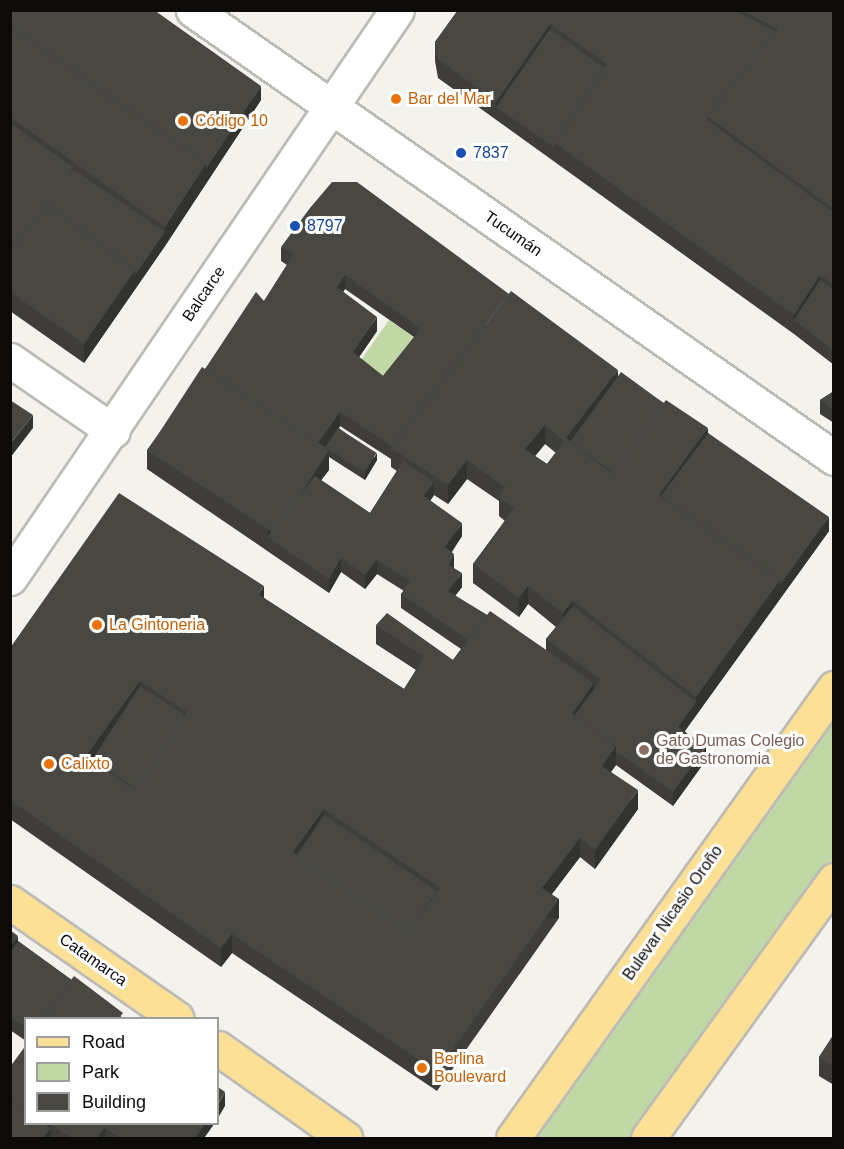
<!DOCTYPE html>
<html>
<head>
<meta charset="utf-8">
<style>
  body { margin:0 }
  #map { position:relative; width:844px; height:1149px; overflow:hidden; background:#f4f2ed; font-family:Helvetica,sans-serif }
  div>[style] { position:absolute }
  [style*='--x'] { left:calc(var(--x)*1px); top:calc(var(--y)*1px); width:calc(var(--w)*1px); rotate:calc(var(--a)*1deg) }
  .green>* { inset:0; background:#c0d8a5; transform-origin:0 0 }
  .roads { filter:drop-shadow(2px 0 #bdbbb6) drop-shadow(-2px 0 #bdbbb6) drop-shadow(0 2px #bdbbb6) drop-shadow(0 -2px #bdbbb6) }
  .minor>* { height:33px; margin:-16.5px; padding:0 16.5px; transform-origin:16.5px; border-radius:16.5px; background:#fff }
  .major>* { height:33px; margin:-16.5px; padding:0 16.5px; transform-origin:16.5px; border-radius:16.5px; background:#fbe096 }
  .wall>* { inset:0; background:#3e3d39 }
  .shaded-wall>* { inset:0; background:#32322e; transform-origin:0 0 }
  .building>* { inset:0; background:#484742; transform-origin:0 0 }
  .dots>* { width:16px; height:16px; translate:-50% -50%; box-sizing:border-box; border:3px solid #fff; border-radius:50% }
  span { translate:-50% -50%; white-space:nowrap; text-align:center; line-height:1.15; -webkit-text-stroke:6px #fff; paint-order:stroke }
  .food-label { font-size:16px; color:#c56008 }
  .left { translate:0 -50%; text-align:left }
  .transit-label { font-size:16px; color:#164399 }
  .street-label { font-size:16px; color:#0c0b0a }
  .education-label { font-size:16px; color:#785e54 }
  .frame { position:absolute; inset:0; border:12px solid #0c0b0a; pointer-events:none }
  .legend { position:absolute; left:24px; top:1017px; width:195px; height:108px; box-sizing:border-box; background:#fff; border:2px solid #9e9d9d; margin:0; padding:8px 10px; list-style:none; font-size:18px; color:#0c0b0a }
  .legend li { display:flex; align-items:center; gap:12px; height:30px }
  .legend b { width:30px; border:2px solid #9e9d9d }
</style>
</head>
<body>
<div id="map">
  <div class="green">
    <i style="left:389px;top:320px;width:39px;height:58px;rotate:35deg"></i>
    <i style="clip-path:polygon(833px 688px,833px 880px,648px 1138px,513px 1138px)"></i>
  </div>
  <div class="roads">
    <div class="minor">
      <i style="--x:193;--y:10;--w:782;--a:34.95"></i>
      <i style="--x:10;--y:360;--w:125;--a:34.6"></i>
      <i style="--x:10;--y:578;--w:687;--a:-55.73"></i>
    </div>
    <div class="major">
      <i style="--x:10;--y:902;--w:203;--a:34.9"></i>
      <i style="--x:218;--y:1048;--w:156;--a:35.3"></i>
      <i style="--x:513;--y:1138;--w:553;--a:-54.5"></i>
      <i style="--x:648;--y:1138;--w:318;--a:-54.2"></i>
    </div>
  </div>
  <div class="wall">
    <i style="clip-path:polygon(10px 10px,261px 100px,165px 246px,84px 363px,10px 311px)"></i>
    <i style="clip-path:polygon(458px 10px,834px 10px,834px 365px,794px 334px,438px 78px,435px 61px,435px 42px)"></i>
    <i style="clip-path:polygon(evenodd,281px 247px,618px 376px,664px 403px,708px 433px,829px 531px,685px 731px,706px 760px,673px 806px,616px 765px,611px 772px,638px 809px,595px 869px,580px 857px,552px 894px,559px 918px,437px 1091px,232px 953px,221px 967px,10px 819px,10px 648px,264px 598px,404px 689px,416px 670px,376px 644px,376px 625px,453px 660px,461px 649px,401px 608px,401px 594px,404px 591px,377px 574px,365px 589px,341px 572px,329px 593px,147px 469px,147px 450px,205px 369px,264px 301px,287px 265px,281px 261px,281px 247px,345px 289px,414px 337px,383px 376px,359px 357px,377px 331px,343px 292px,345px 289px,281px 247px,340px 426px,391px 459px,391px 467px,397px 471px,370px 513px,321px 480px,329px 470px,329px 457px,365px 480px,377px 460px,339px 428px,340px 426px,281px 247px,545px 444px,556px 453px,547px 464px,535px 456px,545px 444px,281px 247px,467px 479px,499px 501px,499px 516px,505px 521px,473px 564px,473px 583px,519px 617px,528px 604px,556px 627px,546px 639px,546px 650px,455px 596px,462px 587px,454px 568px,452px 552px,462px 536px,430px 501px,434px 495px,448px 504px,467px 479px)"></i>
    <i style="clip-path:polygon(834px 391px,834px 423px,820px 414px,820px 400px)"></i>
    <i style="clip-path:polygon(10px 930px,18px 941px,123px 1018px,26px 1018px,26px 1041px,10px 1030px)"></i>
    <i style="clip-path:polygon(834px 1034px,834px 1085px,819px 1076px,819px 1057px)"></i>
    <i style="clip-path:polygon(10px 1067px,214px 1124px,204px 1138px,10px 1138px)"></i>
  </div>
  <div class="shaded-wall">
    <i style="clip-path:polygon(550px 24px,550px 43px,496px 107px,496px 102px)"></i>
    <i style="clip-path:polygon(261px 86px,261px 100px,165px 246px,84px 363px,84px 344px,135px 270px,165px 232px,165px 227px,206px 164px)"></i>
    <i style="clip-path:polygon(345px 275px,345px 289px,337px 300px,337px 287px)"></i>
    <i style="clip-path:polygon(820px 275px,820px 294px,794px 320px,794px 315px)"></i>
    <i style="clip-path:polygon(377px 317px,377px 331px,353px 366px,353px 352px)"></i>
    <i style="clip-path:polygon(618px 370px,618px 389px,573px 449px,566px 438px)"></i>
    <i style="clip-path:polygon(340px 412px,340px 426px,325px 447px,314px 448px)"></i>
    <i style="clip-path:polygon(33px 415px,33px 428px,10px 458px,10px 444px)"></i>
    <i style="clip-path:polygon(545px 425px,545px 444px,525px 468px,525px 449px)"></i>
    <i style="clip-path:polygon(708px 428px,708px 447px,665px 505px,659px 495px)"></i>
    <i style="clip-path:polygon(329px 451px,329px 470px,274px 542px,267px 537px,267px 532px)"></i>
    <i style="clip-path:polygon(377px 453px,377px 460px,365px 480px,365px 472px)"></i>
    <i style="clip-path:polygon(467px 460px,467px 479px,448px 504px,448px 485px)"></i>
    <i style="clip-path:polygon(434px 482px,434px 495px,424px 510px,424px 496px)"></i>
    <i style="clip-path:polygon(829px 517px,829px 531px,678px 740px,678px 727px,696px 702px,696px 697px,780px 580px)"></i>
    <i style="clip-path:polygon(462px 523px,462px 536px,445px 560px,445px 547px)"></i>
    <i style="clip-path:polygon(454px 554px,454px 567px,449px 579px,449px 565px)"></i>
    <i style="clip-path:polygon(341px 558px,341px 572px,329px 593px,329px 579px)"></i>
    <i style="clip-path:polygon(377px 560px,377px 574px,365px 589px,365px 575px)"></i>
    <i style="clip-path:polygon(462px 573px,462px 587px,448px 605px,448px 591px)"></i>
    <i style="clip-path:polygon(264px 586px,264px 605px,258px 594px)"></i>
    <i style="clip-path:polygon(528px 586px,528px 604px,519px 617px,519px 598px)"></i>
    <i style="clip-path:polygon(573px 601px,573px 620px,563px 632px,563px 613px)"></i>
    <i style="clip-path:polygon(140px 681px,140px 700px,93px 766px,86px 756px)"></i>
    <i style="clip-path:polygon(594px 683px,594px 702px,578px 724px,572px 714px)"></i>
    <i style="clip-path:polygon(616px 746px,616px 765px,602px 784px,602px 766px)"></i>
    <i style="clip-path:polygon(706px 747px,706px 760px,673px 806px,673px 792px)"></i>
    <i style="clip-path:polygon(638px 790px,638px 809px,595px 869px,595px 850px)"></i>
    <i style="clip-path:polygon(324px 809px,324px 828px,300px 862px,293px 852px)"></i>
    <i style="clip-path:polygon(580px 838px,580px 857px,542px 907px,542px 888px)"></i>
    <i style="left:559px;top:899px;width:19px;height:212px;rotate:90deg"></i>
    <i style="clip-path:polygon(232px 934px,232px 953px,221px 967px,221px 948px)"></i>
    <i style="clip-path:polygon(18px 936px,18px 955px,10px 966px,10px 947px)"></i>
    <i style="clip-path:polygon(225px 1092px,225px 1106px,218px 1118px,218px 1105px)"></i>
    <i style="clip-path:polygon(46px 1124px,59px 1124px,50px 1124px,51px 1138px,43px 1138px)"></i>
    <i style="clip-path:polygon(205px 1124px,214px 1124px,204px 1138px,195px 1138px)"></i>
    <i style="clip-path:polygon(105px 1128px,105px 1138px,97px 1138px)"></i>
  </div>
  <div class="building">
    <i style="clip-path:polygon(10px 10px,154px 10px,261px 86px,206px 169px,206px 164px,10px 26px)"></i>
    <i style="clip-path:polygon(458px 10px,734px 10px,776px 32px,707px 116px,707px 120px,834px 213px,834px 285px,820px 275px,794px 315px,555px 143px,607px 64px,550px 24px,496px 102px,438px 59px,435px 42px)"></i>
    <i style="clip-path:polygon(741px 10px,834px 10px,834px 209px,707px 116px,778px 29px)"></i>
    <i style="clip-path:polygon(10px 26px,206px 164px,165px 227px,10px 117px)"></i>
    <i style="clip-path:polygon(550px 29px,604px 68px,555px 143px,555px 148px,496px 107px)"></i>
    <i style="clip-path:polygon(10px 123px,73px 167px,68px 175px,73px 169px,165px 232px,135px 275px,135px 270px,48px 204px,10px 251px)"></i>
    <i style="clip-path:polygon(evenodd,332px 182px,357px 182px,509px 294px,392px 446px,340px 412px,318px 443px,205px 369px,256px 292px,264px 301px,293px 255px,281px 247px,310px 208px,332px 182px,345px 275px,421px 329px,383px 376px,353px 352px,377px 317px,337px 287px,345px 275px)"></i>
    <i style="clip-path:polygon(48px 204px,135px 270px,84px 344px,10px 292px,10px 251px)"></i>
    <i style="clip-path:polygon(820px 280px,834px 290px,834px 351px,794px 320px)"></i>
    <i style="clip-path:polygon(evenodd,511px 291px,618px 370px,566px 438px,611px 473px,666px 400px,708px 428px,659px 495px,780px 580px,696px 697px,573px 601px,563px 613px,528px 586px,519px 598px,473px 564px,514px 508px,499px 497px,505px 487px,467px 460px,448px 485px,391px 448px,511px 291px,545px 425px,564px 441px,547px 464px,525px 449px,545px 425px)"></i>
    <i style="left:202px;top:367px;width:152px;height:100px;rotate:33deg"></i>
    <i style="left:621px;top:372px;width:53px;height:86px;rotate:36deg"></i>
    <i style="clip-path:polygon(834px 391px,834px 410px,820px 400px)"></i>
    <i style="clip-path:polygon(10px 400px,33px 415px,10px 444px)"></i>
    <i style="left:338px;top:428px;width:46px;height:23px;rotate:33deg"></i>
    <i style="clip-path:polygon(708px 433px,829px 517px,780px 585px,780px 580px,661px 496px)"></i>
    <i style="clip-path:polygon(403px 461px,434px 482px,424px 496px,462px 523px,445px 547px,454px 554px,449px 565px,462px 573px,448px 591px,487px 615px,468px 640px,401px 594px,410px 581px,377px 560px,365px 575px,341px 558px,329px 579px,267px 537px,315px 476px,370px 513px)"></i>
    <i style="clip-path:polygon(evenodd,119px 493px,264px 586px,258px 594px,404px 689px,424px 657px,376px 625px,387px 613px,453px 660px,490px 611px,594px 683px,572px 714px,616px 746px,602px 766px,638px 790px,595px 850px,580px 838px,542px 888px,559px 899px,437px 1072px,232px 934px,221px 948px,10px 800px,10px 648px,119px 493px,140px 681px,187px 712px,129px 786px,86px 756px,140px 681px,119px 493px,324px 809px,440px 888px,411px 928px,293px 852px,324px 809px)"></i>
    <i style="clip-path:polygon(573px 606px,696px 702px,678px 727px,706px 747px,673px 792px,616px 751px,616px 746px,574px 716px,601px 680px,546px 639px)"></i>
    <i style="left:140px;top:686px;width:53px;height:88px;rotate:33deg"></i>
    <i style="left:324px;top:815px;width:136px;height:49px;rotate:34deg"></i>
    <i style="clip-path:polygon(10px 930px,18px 936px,10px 947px)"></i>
    <i style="clip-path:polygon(18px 941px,72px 980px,44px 1018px,26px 1018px,26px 1027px,10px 1017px,10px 953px)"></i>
    <i style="clip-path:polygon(74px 976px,123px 1013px,119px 1018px,44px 1018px)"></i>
    <i style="clip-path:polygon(834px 1034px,834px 1067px,819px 1057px)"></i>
    <i style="clip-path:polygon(26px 1045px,26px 1110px,10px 1100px,10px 1067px)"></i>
    <i style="clip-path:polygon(218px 1087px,225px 1092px,218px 1105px)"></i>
    <i style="clip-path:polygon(10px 1100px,26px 1110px,26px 1124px,44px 1124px,51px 1128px,43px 1138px,10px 1138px)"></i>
    <i style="clip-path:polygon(50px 1124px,205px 1124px,195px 1138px,120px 1138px,105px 1128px,97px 1138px,71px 1138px)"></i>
  </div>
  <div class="dots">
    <i style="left:396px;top:99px;background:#e8710a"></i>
    <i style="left:183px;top:121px;background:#e8710a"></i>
    <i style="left:461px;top:153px;background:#1a4fb4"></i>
    <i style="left:295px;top:226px;background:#1a4fb4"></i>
    <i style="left:97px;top:625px;background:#e8710a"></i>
    <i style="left:644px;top:750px;background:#8d6e63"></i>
    <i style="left:49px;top:764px;background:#e8710a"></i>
    <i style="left:422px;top:1068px;background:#e8710a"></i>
  </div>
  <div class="food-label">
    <span class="left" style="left:408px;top:99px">Bar del Mar</span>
    <span class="left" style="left:195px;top:121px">Código 10</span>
    <span class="left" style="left:109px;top:625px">La Gintoneria</span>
    <span class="left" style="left:61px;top:764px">Calixto</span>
    <span class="left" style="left:434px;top:1068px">Berlina<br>Boulevard</span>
  </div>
  <div class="transit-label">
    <span class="left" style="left:473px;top:153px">7837</span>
    <span class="left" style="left:307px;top:226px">8797</span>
  </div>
  <div class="street-label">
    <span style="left:513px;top:234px;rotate:35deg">Tucumán</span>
    <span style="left:204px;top:294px;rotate:-56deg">Balcarce</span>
    <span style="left:673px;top:913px;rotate:-55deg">Bulevar Nicasio Oroño</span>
    <span style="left:93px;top:960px;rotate:35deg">Catamarca</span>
  </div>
  <div class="education-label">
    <span class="left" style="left:656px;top:750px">Gato Dumas Colegio<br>de Gastronomia</span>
  </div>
  <div class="frame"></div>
  <ul class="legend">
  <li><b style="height:8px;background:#fbe096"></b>Road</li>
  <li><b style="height:16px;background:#c0d8a5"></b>Park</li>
  <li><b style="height:16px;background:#484742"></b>Building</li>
  </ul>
</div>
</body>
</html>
